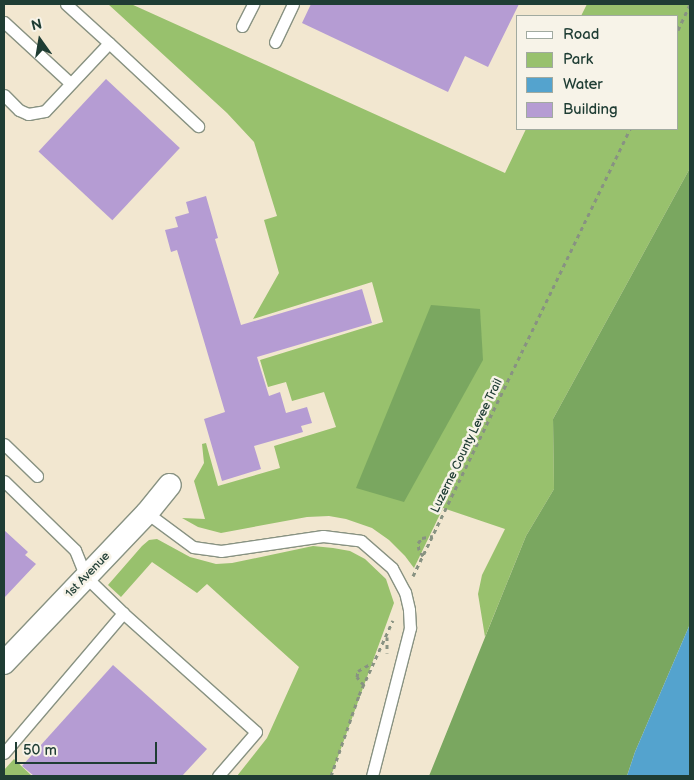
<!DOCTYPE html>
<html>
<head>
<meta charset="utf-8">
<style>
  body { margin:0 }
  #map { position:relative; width:694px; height:780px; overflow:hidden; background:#f2e7d0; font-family:"Balsamiq Sans",sans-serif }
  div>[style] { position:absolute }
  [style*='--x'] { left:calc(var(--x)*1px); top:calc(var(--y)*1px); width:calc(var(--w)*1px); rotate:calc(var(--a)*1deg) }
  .green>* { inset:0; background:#98c16d }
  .forest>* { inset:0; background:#7aa760 }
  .water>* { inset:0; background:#54a3ce }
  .building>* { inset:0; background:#b59cd3; transform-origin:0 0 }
  .path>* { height:3px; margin-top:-1.5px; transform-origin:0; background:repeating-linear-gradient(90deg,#889282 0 4px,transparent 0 8px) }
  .roads { filter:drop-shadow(1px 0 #889282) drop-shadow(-1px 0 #889282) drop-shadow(0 1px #889282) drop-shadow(0 -1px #889282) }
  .lane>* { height:11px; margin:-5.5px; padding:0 5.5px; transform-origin:5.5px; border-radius:5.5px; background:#fff }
  .street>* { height:22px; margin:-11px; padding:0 11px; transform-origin:11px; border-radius:11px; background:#fff }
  span { translate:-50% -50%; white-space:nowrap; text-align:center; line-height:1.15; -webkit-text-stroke:5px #f7f3e8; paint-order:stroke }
  .street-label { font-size:12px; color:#1f3d34 }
  .frame { position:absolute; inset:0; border:5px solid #1f3d34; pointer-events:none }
  .legend { position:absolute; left:516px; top:15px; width:162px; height:115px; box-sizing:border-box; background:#f7f3e8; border:1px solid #a1aaa0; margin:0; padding:6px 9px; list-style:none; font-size:15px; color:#1f3d34 }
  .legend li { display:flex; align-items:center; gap:10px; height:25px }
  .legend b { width:25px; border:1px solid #a1aaa0 }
  .north { position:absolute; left:15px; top:15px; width:50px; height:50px; -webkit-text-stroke:4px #f7f3e8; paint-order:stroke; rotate:347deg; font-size:14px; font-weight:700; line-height:20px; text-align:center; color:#1f3d34 }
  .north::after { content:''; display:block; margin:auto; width:18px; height:22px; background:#1f3d34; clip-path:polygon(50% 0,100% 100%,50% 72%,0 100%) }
  .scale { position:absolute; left:15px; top:742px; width:142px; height:22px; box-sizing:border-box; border:2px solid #1f3d34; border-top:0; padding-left:6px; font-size:15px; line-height:18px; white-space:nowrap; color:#1f3d34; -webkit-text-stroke:4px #f7f3e8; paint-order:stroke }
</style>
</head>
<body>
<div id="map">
  <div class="green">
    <i style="clip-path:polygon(108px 4px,131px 4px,505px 173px,526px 129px,678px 129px,678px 16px,581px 16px,587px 4px,690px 4px,690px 168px,553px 419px,554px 489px,526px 536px,485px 637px,478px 594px,482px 575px,505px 529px,443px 508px,414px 568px,405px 556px,389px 540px,372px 528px,346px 519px,329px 516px,307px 517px,221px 533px,198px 527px,182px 518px,205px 519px,194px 481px,204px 463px,202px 444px,206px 443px,218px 486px,280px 468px,274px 446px,336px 427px,324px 392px,292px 401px,286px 382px,268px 387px,260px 360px,383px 322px,372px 282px,253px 319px,279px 273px,264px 220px,277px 216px,254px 142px,227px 113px)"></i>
    <i style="clip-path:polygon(157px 539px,190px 557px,216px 564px,232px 563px,313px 546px,333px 548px,350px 551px,365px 559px,386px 579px,394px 603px,331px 776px,237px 776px,267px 738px,299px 667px,207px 584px,197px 593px,152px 562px,121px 597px,108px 585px,142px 546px,149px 540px)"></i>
    <i style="clip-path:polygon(14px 759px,32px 776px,4px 776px,4px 770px)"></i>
  </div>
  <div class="forest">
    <i style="clip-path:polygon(690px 168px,690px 624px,635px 752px,627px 776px,429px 776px,526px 536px,554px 489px,553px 419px)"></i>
    <i style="clip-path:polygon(431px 305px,480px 309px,483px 360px,404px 502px,356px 488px)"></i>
  </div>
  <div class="water">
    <i style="clip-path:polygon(690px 624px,690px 776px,627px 776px,635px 752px)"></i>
  </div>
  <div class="building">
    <i style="clip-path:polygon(311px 4px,519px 4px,488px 67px,465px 56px,448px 92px,302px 23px)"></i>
    <i style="left:106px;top:79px;width:101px;height:99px;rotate:43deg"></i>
    <i style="clip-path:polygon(206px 196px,218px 238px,215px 239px,241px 325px,362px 289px,372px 323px,257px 357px,269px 396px,280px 392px,286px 413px,307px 407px,312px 423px,301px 426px,303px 432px,254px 446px,261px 469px,222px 481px,204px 419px,225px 412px,177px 250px,171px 252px,165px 230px,178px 227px,175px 217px,189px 213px,186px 202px)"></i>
    <i style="clip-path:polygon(4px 530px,28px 552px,25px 555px,36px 564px,4px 598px)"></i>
    <i style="clip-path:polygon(113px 665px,207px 749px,182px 776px,34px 776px,22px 766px)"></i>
  </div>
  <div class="path">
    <i style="--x:678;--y:30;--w:29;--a:-65"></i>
    <i style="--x:423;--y:556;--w:7;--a:-124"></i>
    <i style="--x:419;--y:550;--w:7;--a:-98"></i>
    <i style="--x:418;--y:543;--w:6;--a:-51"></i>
    <i style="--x:422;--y:538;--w:11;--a:-10"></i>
    <i style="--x:413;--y:576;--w:497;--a:-64.1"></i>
    <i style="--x:387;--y:637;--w:16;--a:90"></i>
    <i style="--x:364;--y:685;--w:11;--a:-131"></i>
    <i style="--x:357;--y:677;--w:6;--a:-81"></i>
    <i style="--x:358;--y:671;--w:16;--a:-30"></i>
    <i style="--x:331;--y:776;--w:86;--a:-70.9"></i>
    <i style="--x:359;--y:695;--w:82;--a:-65.6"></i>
  </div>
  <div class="roads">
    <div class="lane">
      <i style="--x:4;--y:22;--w:90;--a:42.7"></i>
      <i style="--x:242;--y:26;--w:25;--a:-63"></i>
      <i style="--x:275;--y:42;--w:42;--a:-64.7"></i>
      <i style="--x:109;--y:43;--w:122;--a:43"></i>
      <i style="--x:4;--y:95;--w:21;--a:45"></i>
      <i style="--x:19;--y:110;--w:10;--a:24"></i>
      <i style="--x:28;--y:114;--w:17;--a:-10"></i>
      <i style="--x:45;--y:111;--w:93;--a:-46.7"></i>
      <i style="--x:109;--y:43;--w:58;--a:-137.8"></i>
      <i style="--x:4;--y:444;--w:46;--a:44.1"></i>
      <i style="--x:4;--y:481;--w:99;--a:44.2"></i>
      <i style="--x:75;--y:550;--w:29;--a:68"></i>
      <i style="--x:86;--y:577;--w:52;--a:44.2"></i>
      <i style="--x:123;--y:613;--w:178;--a:41.8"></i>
      <i style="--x:256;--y:732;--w:58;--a:130.8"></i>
      <i style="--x:147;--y:513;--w:57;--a:36.5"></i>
      <i style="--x:193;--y:547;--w:28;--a:8"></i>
      <i style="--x:221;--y:551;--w:103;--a:-8.4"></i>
      <i style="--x:323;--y:536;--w:38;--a:7"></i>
      <i style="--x:361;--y:541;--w:41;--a:41.1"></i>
      <i style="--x:392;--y:568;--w:27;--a:62"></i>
      <i style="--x:405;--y:592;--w:18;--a:77"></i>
      <i style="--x:409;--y:610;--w:18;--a:87"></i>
      <i style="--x:410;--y:628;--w:153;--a:104.4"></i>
      <i style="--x:4;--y:753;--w:184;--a:-49.6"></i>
    </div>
    <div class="street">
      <i style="--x:4;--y:663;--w:207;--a:-46.4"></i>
      <i style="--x:147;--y:513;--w:36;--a:-51"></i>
    </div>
  </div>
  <div class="street-label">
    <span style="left:467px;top:446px;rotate:-64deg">Luzerne County Levee Trail</span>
    <span style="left:88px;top:575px;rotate:-46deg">1st Avenue</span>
  </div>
  <div class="frame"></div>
  <ul class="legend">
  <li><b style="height:6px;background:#fff"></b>Road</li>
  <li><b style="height:14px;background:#98c16d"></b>Park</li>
  <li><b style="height:14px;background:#54a3ce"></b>Water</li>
  <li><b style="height:14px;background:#b59cd3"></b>Building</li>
  </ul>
  <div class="north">N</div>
  <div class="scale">50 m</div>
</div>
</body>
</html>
